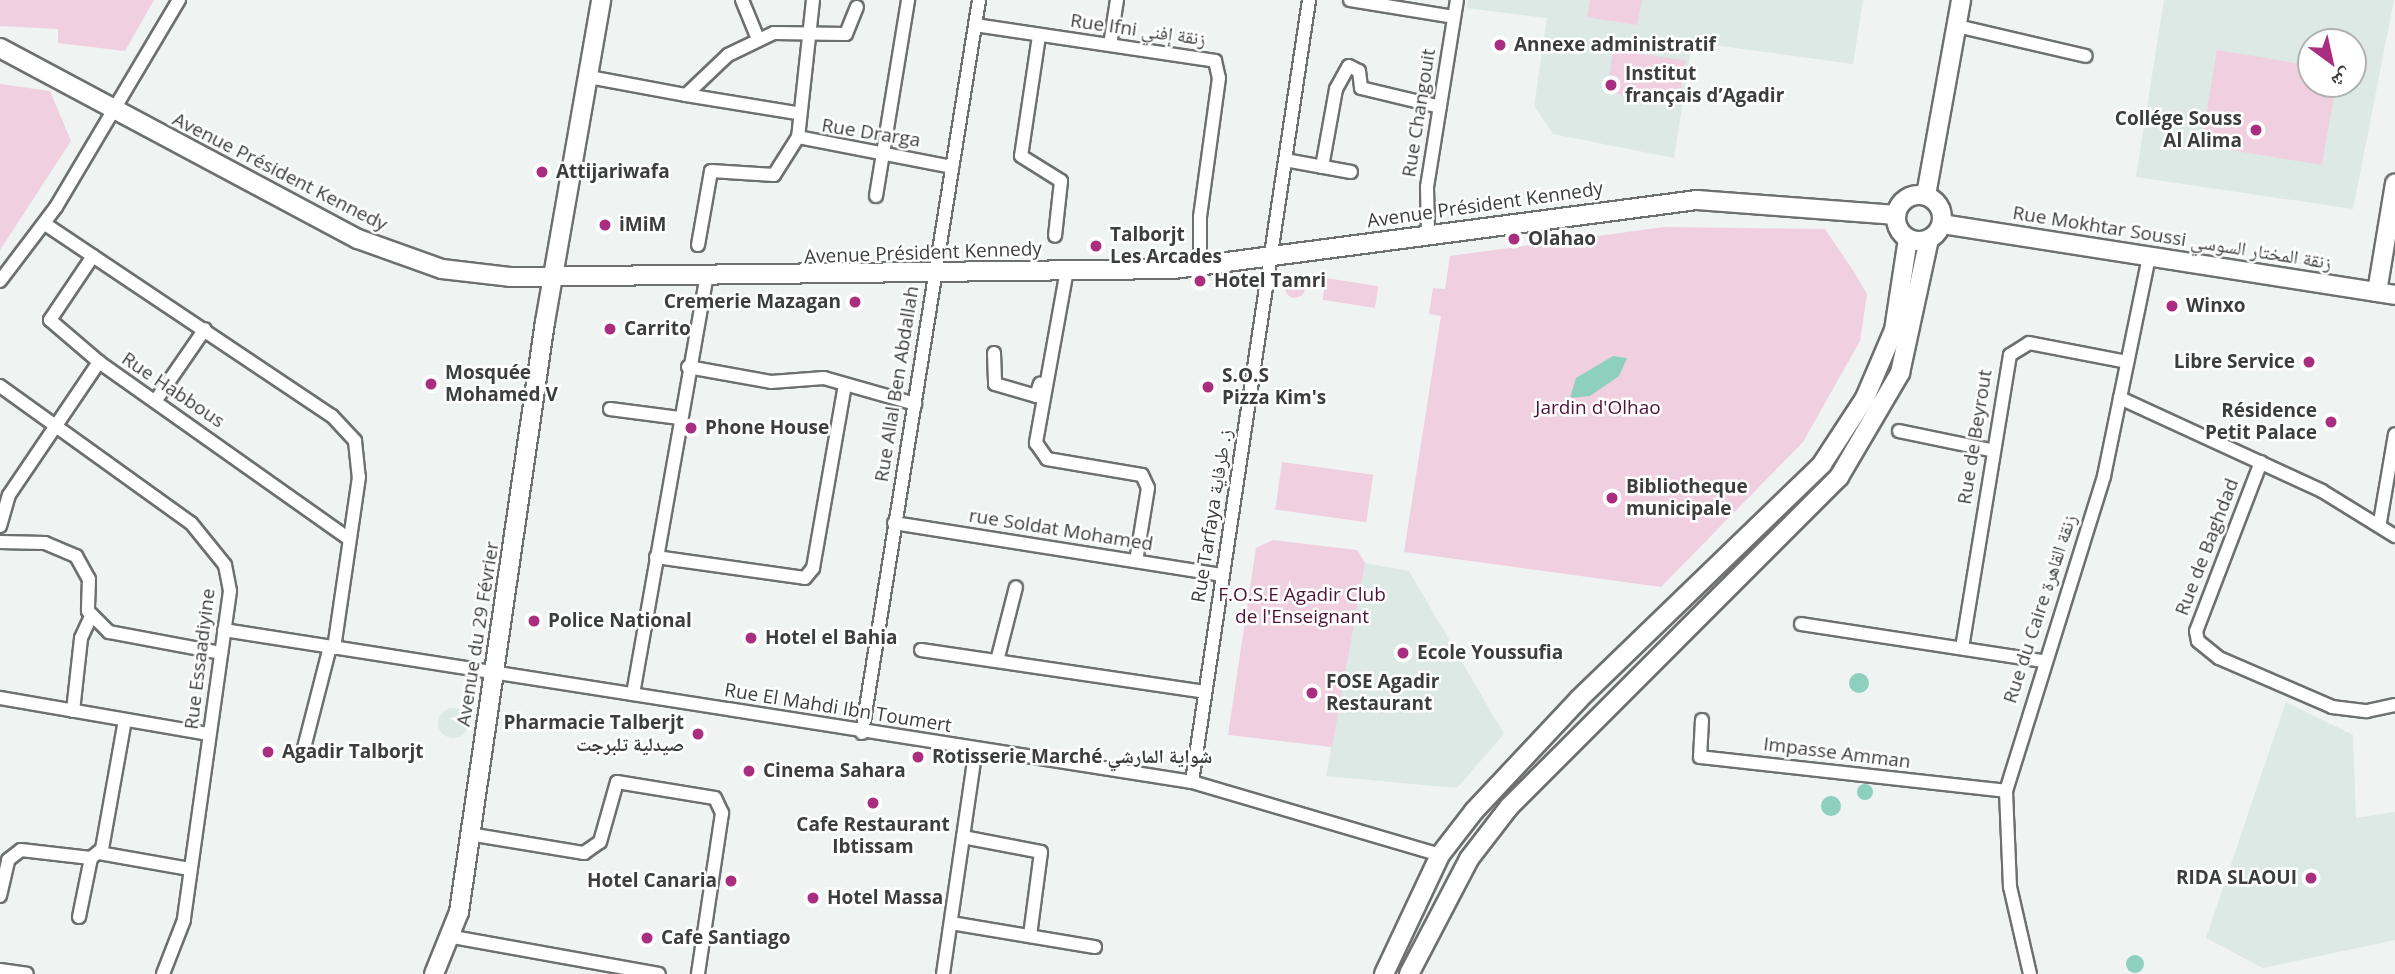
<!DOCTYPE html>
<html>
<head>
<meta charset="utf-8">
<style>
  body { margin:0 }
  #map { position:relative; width:2395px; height:974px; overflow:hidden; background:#eff3f2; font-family:"Open Sans","Noto Naskh Arabic",sans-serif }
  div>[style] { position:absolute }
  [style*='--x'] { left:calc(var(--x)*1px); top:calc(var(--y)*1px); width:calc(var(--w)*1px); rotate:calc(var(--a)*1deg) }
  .built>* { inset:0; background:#dce9e5 }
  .round { border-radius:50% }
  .green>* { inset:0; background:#f0cfe1; transform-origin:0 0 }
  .water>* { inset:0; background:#8dd0be }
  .roads { filter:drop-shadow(2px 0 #6d706f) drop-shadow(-2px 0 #6d706f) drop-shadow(0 2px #6d706f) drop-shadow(0 -2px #6d706f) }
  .street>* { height:12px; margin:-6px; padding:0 6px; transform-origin:6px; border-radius:6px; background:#fff }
  .secondary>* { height:18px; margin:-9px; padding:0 9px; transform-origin:9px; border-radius:9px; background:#fff }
  .secondary>.ring { margin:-9px; padding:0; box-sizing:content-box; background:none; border:18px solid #fff; border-radius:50% }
  .dots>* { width:19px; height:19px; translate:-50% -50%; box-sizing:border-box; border:4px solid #fff; border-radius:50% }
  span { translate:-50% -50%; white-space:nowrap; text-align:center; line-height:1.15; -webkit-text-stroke:5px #fff; paint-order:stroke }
  .street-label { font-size:19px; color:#3c3d3d }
  .poi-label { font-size:19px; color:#3c3d3d; font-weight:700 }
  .left { translate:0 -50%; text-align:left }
  .right { translate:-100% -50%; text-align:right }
  .park-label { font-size:19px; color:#4e113a }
  .north { position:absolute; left:2297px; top:28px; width:70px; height:70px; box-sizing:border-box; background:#fff; border:2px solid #b1b1b1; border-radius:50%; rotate:147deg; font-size:19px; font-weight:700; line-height:28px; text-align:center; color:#3c3d3d }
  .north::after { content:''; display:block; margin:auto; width:24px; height:32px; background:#aa2e80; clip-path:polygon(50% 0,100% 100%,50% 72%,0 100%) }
</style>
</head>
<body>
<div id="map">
  <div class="built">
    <i style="clip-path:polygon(1468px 0,1863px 0,1853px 64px,1692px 42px,1674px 158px,1553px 134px,1534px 106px,1547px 18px,1467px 8px)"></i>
    <i style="clip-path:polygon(evenodd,2164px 0,2394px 0,2353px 209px,2136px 177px,2164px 0,2311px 42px,2353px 42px,2353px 84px,2311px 84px,2311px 42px)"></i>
    <i style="clip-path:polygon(1365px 563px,1409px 571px,1504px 734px,1457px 788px,1326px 776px)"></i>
    <i style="clip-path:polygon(2286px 702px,2353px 735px,2356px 818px,2395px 812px,2395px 940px,2263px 968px,2206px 938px)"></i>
    <i class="round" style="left:438px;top:708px;width:30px;height:30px"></i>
  </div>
  <div class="green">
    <i style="clip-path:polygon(0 0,154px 0,125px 51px,58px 43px,58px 29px,0 26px)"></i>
    <i style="clip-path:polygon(1590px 0,1642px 0,1637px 25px,1587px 17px)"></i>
    <i style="left:1613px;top:50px;width:73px;height:43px;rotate:8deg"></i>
    <i style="clip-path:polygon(2217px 50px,2301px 64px,2303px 57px,2311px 58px,2311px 84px,2336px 84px,2322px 165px,2201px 145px)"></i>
    <i style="clip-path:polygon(0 84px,50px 91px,71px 141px,0 250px)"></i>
    <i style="clip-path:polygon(1664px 227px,1825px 229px,1854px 272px,1867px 294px,1860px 341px,1803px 442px,1661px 587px,1404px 552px,1441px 316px,1429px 314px,1433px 288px,1445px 289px,1450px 256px)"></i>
    <i style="left:1326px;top:278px;width:53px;height:22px;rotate:9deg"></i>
    <i class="round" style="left:1285px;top:278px;width:20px;height:20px"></i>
    <i style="left:1282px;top:462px;width:92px;height:48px;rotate:8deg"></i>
    <i style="clip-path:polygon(1273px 540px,1357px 550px,1365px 563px,1332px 747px,1228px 735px,1256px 548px)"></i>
  </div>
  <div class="water">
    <i style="clip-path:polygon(1613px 356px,1627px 358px,1619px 376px,1590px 396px,1570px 398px,1576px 378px)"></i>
    <i class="round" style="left:1849px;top:673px;width:20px;height:20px"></i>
    <i class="round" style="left:1857px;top:784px;width:16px;height:16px"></i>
    <i class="round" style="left:1821px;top:796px;width:20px;height:20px"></i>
    <i class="round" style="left:2126px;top:955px;width:18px;height:18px"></i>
  </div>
  <div class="roads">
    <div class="street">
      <i style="--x:742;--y:0;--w:42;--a:67.7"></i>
      <i style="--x:813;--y:0;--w:138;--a:96.2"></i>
      <i style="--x:798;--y:137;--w:157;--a:11"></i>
      <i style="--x:1350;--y:0;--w:105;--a:9.3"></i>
      <i style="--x:975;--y:25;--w:243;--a:8.5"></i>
      <i style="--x:1215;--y:61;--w:17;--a:77"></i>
      <i style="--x:1219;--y:78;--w:140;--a:97.8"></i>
      <i style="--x:1200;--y:217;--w:48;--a:90"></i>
      <i style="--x:1957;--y:26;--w:132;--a:13.1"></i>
      <i style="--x:1039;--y:36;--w:121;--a:98.5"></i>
      <i style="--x:1021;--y:156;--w:47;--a:32"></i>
      <i style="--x:1061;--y:181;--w:55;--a:96.2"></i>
      <i style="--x:1110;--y:45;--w:46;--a:-81.2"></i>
      <i style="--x:589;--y:77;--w:99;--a:10.5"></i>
      <i style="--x:686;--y:95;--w:58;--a:-43.6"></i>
      <i style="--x:728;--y:55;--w:51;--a:-25.6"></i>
      <i style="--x:774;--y:33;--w:72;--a:0.8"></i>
      <i style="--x:846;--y:34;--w:29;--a:-68"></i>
      <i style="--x:686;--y:95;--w:111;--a:9.3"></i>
      <i style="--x:1285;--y:160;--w:67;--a:10.3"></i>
      <i style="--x:1322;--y:167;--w:79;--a:-79.8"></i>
      <i style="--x:1336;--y:89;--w:26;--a:-61"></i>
      <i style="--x:1349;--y:66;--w:11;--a:27"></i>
      <i style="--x:1359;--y:71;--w:17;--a:83"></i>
      <i style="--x:1361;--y:88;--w:81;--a:13.5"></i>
      <i style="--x:876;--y:196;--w:199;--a:-80.7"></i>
      <i style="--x:45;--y:224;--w:345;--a:33.8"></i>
      <i style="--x:332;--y:416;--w:34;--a:47"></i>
      <i style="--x:355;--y:441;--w:36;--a:84"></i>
      <i style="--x:359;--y:477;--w:173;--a:98.3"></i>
      <i style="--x:1428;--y:232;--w:45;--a:-91.3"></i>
      <i style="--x:1427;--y:187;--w:189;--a:-80.9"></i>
      <i style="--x:698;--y:245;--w:75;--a:-80"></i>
      <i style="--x:711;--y:171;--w:63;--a:3.6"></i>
      <i style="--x:774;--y:175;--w:45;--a:-57.7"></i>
      <i style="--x:93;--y:256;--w:77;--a:123.9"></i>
      <i style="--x:50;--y:320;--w:65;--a:40.6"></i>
      <i style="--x:1067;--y:270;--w:176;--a:100.2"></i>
      <i style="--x:1036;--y:443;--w:19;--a:55"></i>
      <i style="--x:1047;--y:459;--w:96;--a:9.6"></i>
      <i style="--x:1142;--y:475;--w:14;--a:65"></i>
      <i style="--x:1148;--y:488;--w:74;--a:99.3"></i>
      <i style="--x:0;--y:281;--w:93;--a:-52.9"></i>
      <i style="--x:56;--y:207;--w:241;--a:-59.3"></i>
      <i style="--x:994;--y:353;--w:31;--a:88"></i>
      <i style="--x:995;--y:384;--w:43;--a:16.3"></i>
      <i style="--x:1036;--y:396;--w:13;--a:-72"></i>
      <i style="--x:688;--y:367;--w:84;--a:10.2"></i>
      <i style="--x:771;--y:382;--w:53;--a:-4.3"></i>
      <i style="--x:824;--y:378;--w:95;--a:15.9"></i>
      <i style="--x:0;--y:386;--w:235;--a:35.7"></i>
      <i style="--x:191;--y:523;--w:54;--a:51"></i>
      <i style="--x:225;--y:565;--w:26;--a:79"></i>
      <i style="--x:230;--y:591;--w:332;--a:98"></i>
      <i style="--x:184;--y:920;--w:58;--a:111.3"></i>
      <i style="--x:2120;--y:398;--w:222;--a:24.7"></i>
      <i style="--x:2322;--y:491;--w:86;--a:31.7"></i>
      <i style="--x:156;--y:400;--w:86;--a:-55.4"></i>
      <i style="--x:610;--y:409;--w:70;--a:7.4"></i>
      <i style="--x:1899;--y:431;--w:94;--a:11.7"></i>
      <i style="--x:2261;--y:462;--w:181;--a:111"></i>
      <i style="--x:2196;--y:631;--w:10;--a:79"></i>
      <i style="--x:2198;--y:641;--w:27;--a:39"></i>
      <i style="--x:2219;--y:658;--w:123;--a:23.4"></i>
      <i style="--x:2332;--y:707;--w:35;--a:7"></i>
      <i style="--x:2367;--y:711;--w:29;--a:-12"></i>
      <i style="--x:2380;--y:522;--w:89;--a:-80.3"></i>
      <i style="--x:894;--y:523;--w:333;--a:9"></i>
      <i style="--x:0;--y:526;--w:32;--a:-74"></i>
      <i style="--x:9;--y:495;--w:161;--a:-55.9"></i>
      <i style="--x:99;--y:362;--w:305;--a:35.3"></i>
      <i style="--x:0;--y:542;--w:45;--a:1.3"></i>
      <i style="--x:45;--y:543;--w:34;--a:23"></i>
      <i style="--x:76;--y:556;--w:26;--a:61"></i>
      <i style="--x:89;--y:579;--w:32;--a:92"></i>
      <i style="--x:88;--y:611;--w:30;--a:45"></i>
      <i style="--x:109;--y:632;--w:114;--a:10.6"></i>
      <i style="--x:656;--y:557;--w:150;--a:8"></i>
      <i style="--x:805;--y:578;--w:13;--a:-51"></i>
      <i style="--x:813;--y:568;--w:186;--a:-80.1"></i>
      <i style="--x:1801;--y:624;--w:244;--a:8.7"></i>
      <i style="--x:224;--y:630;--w:980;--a:8.92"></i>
      <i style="--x:1192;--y:782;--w:259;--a:16.4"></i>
      <i style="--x:1962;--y:648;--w:297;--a:-80.7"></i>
      <i style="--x:2010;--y:355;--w:22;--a:-32"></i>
      <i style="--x:2029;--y:343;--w:100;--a:11"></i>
      <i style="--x:921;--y:650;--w:287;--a:8.4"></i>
      <i style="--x:997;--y:661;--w:76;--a:-75.6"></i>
      <i style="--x:633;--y:694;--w:421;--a:-80"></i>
      <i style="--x:0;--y:698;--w:212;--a:9.8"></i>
      <i style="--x:73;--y:711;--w:73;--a:-83.7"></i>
      <i style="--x:81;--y:638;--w:23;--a:-65"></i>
      <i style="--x:1702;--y:720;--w:37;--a:93"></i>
      <i style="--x:1700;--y:757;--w:308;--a:6.3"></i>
      <i style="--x:862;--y:733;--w:742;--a:-80.93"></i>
      <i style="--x:304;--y:748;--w:104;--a:-75.6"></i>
      <i style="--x:1192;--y:782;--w:791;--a:-81.49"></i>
      <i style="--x:469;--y:834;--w:117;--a:9.4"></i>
      <i style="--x:584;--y:853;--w:19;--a:-35"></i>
      <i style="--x:600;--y:842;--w:62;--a:-74.2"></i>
      <i style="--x:617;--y:782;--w:99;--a:9.3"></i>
      <i style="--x:715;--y:798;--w:17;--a:65"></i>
      <i style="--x:722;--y:813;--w:163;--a:98.5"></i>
      <i style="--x:963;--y:837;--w:79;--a:10.9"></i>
      <i style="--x:1041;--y:852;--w:85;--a:97.5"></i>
      <i style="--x:99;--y:853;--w:92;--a:10"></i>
      <i style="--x:0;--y:896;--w:37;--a:-77"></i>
      <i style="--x:8;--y:860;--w:16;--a:-38"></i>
      <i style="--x:21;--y:850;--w:70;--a:6.5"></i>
      <i style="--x:91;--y:858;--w:14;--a:-39"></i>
      <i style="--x:102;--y:849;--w:131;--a:-79.9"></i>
      <i style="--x:79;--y:917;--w:60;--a:-78.5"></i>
      <i style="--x:951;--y:923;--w:146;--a:9.5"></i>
      <i style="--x:453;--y:937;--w:209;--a:10.2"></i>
      <i style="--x:0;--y:970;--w:27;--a:8"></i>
      <i style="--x:943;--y:974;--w:227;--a:-81.7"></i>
      <i style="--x:2030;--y:974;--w:89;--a:-102.9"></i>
      <i style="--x:2010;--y:887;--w:96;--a:-92.4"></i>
      <i style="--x:2006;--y:791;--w:330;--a:-72.7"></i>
      <i style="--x:2104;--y:476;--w:224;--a:-78.4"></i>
    </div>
    <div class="secondary">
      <i style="--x:0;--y:48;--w:406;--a:28.1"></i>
      <i style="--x:358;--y:239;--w:89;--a:19.7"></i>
      <i style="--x:442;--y:269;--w:68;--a:6.7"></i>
      <i style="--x:510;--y:277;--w:664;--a:-0.69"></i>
      <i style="--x:1174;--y:269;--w:528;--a:-7.52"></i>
      <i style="--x:1697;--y:200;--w:200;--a:4.3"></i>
      <i class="ring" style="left:1896px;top:195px;width:28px;height:28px"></i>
      <i style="--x:1926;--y:195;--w:198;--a:-79.8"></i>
      <i style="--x:1942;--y:224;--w:459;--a:8.9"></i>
      <i style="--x:2377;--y:292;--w:110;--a:-80.6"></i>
      <i style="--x:434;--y:974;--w:67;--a:-68"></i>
      <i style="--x:459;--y:912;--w:596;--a:-81.71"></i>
      <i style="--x:545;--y:322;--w:327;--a:-80.1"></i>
      <i style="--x:1384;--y:974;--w:132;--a:-64.8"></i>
      <i style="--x:1440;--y:855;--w:56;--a:-52.3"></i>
      <i style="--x:1474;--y:811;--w:154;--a:-46.8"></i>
      <i style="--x:1579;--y:699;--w:338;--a:-44"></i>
      <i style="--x:1822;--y:464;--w:79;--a:-56.9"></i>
      <i style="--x:1865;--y:398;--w:74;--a:-66.9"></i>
      <i style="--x:1894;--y:330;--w:92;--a:-81.3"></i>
      <i style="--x:1409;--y:974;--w:130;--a:-62.4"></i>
      <i style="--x:1469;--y:859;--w:66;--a:-52.4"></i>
      <i style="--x:1509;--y:807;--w:467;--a:-45"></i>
      <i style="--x:1839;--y:477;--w:121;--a:-59.6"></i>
      <i style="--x:1900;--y:373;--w:137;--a:-77.8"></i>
    </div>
  </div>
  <div class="dots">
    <i style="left:1500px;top:45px;background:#aa2e80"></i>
    <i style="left:1611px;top:85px;background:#aa2e80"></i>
    <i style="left:2256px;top:130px;background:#aa2e80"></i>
    <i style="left:542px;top:172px;background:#aa2e80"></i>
    <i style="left:605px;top:225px;background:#aa2e80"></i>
    <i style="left:1514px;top:239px;background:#aa2e80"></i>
    <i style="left:1096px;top:246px;background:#aa2e80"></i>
    <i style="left:1200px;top:281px;background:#aa2e80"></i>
    <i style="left:855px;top:302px;background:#aa2e80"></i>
    <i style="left:2172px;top:306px;background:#aa2e80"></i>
    <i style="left:610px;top:329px;background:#aa2e80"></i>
    <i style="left:2309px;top:362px;background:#aa2e80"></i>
    <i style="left:431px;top:384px;background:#aa2e80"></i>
    <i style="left:1208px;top:387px;background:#aa2e80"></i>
    <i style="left:2331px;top:422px;background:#aa2e80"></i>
    <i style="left:691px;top:428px;background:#aa2e80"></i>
    <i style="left:1612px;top:498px;background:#aa2e80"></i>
    <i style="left:534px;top:621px;background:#aa2e80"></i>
    <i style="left:751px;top:638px;background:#aa2e80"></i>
    <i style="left:1403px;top:653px;background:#aa2e80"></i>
    <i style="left:1312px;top:693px;background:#aa2e80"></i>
    <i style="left:698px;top:734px;background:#aa2e80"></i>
    <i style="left:268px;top:752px;background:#aa2e80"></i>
    <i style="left:918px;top:757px;background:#aa2e80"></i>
    <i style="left:749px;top:771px;background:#aa2e80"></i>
    <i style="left:873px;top:803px;background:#aa2e80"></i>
    <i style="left:2311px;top:878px;background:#aa2e80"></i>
    <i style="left:731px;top:881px;background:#aa2e80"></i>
    <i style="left:813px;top:898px;background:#aa2e80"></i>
    <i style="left:647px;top:938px;background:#aa2e80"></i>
  </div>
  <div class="street-label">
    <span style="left:1138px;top:30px;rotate:8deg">Rue Ifni زنقة إفني</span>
    <span style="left:1419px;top:113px;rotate:-81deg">Rue Changouit</span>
    <span style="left:871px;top:133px;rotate:9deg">Rue Drarga</span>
    <span style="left:280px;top:172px;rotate:27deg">Avenue Président Kennedy</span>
    <span style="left:1485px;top:205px;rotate:-8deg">Avenue Président Kennedy</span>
    <span style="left:2172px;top:238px;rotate:9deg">Rue Mokhtar Soussi زنقة المختار السوسي</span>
    <span style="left:923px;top:253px;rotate:-2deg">Avenue Président Kennedy</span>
    <span style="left:897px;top:384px;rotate:-81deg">Rue Allal Ben Abdallah</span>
    <span style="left:173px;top:390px;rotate:34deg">Rue Habbous</span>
    <span style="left:1975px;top:437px;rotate:-81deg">Rue de Beyrout</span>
    <span style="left:1212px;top:516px;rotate:-81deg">Rue Tarfaya ز. طرفاية</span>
    <span style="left:1061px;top:530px;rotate:9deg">rue Soldat Mohamed</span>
    <span style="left:2207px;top:547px;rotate:-69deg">Rue de Baghdad</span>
    <span style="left:2040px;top:609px;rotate:-72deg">Rue du Caire زنقة القاهرة</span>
    <span style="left:478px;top:634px;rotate:-81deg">Avenue du 29 Février</span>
    <span style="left:200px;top:659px;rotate:-83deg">Rue Essaadiyine</span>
    <span style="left:838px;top:708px;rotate:9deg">Rue El Mahdi Ibn Toumert</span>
    <span style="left:1837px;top:753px;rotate:7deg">Impasse Amman</span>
  </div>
  <div class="poi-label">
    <span class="left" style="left:1514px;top:45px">Annexe administratif</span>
    <span class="left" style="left:1625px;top:85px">Institut<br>français d’Agadir</span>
    <span class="right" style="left:2242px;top:130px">Collége Souss<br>Al Alima</span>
    <span class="left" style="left:556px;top:172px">Attijariwafa</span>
    <span class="left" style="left:619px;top:225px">iMiM</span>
    <span class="left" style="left:1110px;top:246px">Talborjt<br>Les Arcades</span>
    <span class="left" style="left:1528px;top:239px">Olahao</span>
    <span class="left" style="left:1214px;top:281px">Hotel Tamri</span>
    <span class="right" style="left:841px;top:302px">Cremerie Mazagan</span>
    <span class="left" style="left:2186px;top:306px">Winxo</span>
    <span class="left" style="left:624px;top:329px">Carrito</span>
    <span class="right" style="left:2295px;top:362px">Libre Service</span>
    <span class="left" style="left:445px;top:384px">Mosquée<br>Mohamed V</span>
    <span class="left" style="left:1222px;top:387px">S.O.S<br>Pizza Kim's</span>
    <span class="right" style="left:2317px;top:422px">Résidence<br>Petit Palace</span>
    <span class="left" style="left:705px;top:428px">Phone House</span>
    <span class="left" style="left:1626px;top:498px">Bibliotheque<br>municipale</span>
    <span class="left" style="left:548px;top:621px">Police National</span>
    <span class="left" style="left:765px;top:638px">Hotel el Bahia</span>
    <span class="left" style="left:1417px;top:653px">Ecole Youssufia</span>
    <span class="left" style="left:1326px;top:693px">FOSE Agadir<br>Restaurant</span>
    <span class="right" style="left:684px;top:734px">Pharmacie Talberjt<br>صيدلية تلبرجت</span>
    <span class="left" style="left:282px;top:752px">Agadir Talborjt</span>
    <span class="left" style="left:932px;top:757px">Rotisserie Marché شواية المارشي</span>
    <span class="left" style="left:763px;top:771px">Cinema Sahara</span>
    <span style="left:873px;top:836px">Cafe Restaurant<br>Ibtissam</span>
    <span class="right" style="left:2297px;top:878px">RIDA SLAOUI</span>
    <span class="right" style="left:717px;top:881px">Hotel Canaria</span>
    <span class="left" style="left:827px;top:898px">Hotel Massa</span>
    <span class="left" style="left:661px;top:938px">Cafe Santiago</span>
  </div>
  <div class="park-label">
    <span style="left:1598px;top:408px">Jardin d'Olhao</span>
    <span style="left:1302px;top:606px">F.O.S.E Agadir Club<br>de l'Enseignant</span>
  </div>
  <div class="north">ش</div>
</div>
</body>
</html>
